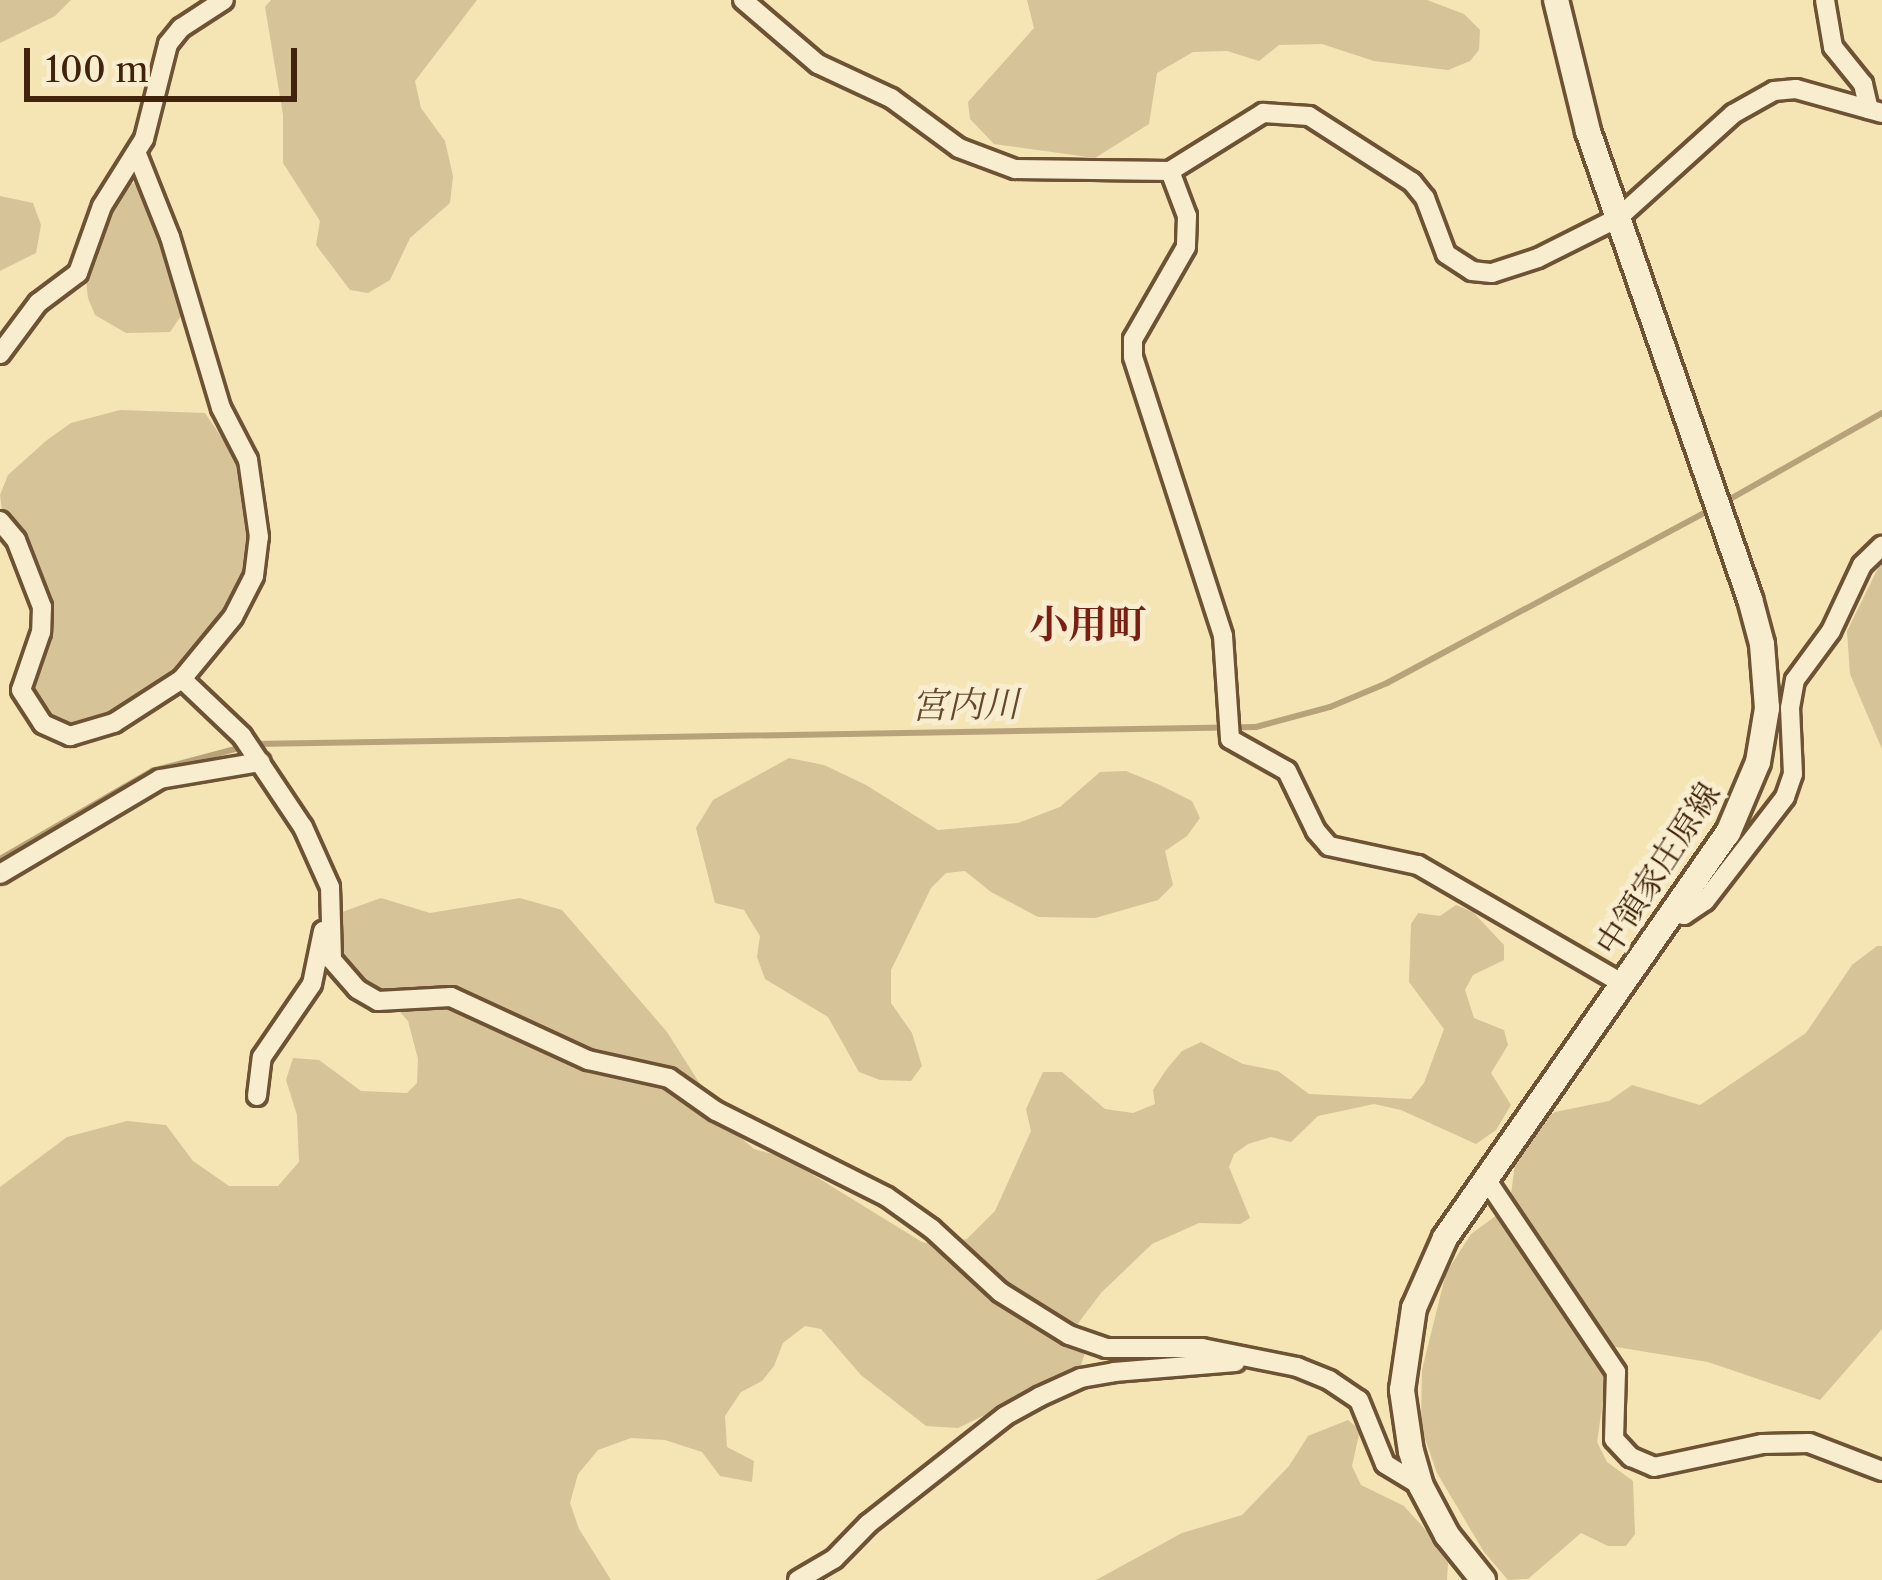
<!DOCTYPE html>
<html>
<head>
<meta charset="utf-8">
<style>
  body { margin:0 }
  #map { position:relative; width:1882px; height:1580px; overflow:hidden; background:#f5e4b4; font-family:"Libre Caslon Text","Noto Serif JP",serif }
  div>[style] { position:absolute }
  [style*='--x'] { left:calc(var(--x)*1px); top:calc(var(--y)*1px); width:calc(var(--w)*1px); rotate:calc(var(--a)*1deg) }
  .green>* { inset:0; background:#d6c397 }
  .stream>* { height:6px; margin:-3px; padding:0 3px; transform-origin:3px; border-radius:3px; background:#b7a27a }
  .roads { filter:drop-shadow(3px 0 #6d5334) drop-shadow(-3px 0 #6d5334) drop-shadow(0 3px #6d5334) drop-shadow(0 -3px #6d5334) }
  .minor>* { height:18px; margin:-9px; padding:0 9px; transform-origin:9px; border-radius:9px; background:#f8edce }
  .secondary>* { height:24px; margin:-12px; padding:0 12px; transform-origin:12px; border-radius:12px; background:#f8edce }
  span { translate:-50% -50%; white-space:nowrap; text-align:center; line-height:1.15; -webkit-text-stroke:10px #f8edce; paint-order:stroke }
  .street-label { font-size:33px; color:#40230a }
  .water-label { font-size:36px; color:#64492c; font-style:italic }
  .quarter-label { font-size:39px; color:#7a1f14; font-weight:700 }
  .scale { position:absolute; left:24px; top:48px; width:273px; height:54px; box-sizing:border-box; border:6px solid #40230a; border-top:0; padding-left:15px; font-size:36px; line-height:42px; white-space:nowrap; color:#40230a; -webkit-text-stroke:9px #f8edce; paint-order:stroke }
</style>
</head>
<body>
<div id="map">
  <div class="green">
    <i style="clip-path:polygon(0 0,71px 0,55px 16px,0 43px)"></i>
    <i style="clip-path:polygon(271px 0,477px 0,415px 81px,421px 108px,445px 141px,453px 176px,450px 203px,410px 238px,390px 280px,368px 293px,350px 290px,316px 245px,320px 221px,283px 163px,283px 115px,265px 7px)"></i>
    <i style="clip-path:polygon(1027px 0,1427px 0,1464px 14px,1480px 30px,1479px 50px,1470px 61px,1448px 70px,1374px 61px,1322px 44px,1279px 45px,1259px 61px,1227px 51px,1193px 52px,1157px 73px,1149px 124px,1095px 158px,994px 144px,970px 119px,968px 102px,1034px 28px)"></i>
    <i style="clip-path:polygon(134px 183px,155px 219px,178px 289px,183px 313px,170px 332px,126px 333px,95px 315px,88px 298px,86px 280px,101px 229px,121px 188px)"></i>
    <i style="clip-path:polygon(0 196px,33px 203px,41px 225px,36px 253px,0 271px)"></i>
    <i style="clip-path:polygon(120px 410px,205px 413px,241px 466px,251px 531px,238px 597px,220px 626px,173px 677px,115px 714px,68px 729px,50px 724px,31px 697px,29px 679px,49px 627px,3px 517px,0 495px,8px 475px,47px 440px,71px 423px)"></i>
    <i style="clip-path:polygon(1882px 560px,1882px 749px,1850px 674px,1847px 631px)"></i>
    <i style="clip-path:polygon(789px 758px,824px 765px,866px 785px,938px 830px,1018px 823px,1060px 807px,1100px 772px,1126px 771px,1160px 785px,1192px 801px,1200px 818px,1187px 836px,1165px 851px,1173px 885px,1158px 900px,1095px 918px,1038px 917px,991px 892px,965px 871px,946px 873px,931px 888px,891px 970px,891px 1003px,912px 1033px,922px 1066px,911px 1081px,880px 1080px,859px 1072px,828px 1017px,765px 979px,757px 957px,760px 936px,744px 910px,715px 903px,696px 828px,713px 800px)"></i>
    <i style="clip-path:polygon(381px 898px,430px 913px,520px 898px,562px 910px,667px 1032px,726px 1125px,754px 1149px,784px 1157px,922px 1242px,936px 1245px,967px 1239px,995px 1211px,1031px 1131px,1026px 1109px,1043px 1072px,1062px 1072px,1105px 1109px,1133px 1113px,1155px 1104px,1153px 1090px,1166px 1070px,1182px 1051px,1201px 1042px,1243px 1064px,1278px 1071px,1309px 1094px,1411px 1099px,1424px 1083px,1444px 1029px,1409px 982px,1411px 924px,1418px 913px,1440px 916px,1456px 905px,1473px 912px,1504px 945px,1504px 960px,1473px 975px,1465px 990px,1474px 1018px,1504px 1030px,1508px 1045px,1491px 1073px,1511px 1105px,1496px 1130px,1476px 1144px,1401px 1110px,1374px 1104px,1318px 1116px,1291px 1142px,1271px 1137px,1248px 1144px,1234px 1154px,1229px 1167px,1250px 1218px,1240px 1224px,1199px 1223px,1152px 1244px,1101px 1293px,1073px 1330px,1086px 1349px,1080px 1369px,958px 1428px,926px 1426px,861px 1375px,821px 1329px,805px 1326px,783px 1343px,774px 1366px,762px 1381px,741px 1392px,725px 1416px,727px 1447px,754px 1461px,752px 1482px,720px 1476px,702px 1452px,665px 1440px,631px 1438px,598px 1450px,578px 1474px,570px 1503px,579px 1529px,611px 1580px,0 1580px,0 1187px,67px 1137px,127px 1121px,166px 1125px,193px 1161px,229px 1186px,278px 1186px,299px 1162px,297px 1115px,286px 1080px,293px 1058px,319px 1060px,361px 1091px,407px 1093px,417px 1083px,418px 1059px,408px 1021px,379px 988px,335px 959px,331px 941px,342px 912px)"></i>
    <i style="clip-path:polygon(1877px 946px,1882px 946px,1882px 1329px,1820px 1400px,1708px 1362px,1616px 1347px,1601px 1356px,1607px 1374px,1597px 1442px,1607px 1462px,1633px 1481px,1635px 1534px,1626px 1546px,1608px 1546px,1581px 1533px,1528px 1579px,1508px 1580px,1484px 1552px,1437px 1473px,1421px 1427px,1422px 1370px,1446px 1273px,1471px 1234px,1497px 1215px,1511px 1194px,1516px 1157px,1530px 1131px,1555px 1112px,1609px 1101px,1632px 1085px,1700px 1105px,1806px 1033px,1852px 965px)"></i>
    <i style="clip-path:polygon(1348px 1420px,1360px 1430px,1352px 1466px,1361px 1485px,1404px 1506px,1432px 1537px,1448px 1563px,1447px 1580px,1096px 1580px,1182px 1533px,1242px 1515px,1289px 1466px,1308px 1436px)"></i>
  </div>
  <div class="stream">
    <i style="--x:1723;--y:503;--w:183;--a:-29.5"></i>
    <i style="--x:0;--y:859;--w:176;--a:-30.1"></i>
    <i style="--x:152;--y:771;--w:106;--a:-14.8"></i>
    <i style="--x:254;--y:744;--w:1002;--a:-0.97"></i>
    <i style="--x:1256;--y:727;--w:77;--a:-15.1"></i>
    <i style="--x:1330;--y:707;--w:62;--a:-22.8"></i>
    <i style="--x:1387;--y:683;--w:369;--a:-28.2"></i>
  </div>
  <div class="roads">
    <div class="minor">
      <i style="--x:743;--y:0;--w:99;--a:40.5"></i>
      <i style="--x:818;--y:64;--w:81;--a:25"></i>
      <i style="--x:891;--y:98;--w:84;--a:36.3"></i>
      <i style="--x:959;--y:148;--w:60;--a:20.6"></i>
      <i style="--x:1015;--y:169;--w:155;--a:0.7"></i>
      <i style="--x:1170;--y:171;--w:110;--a:-31.9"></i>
      <i style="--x:1263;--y:113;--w:46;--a:3.7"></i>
      <i style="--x:1309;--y:116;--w:122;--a:32.7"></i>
      <i style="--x:1412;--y:182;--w:21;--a:51"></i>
      <i style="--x:1425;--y:198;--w:60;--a:69.4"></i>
      <i style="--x:1446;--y:254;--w:31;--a:33"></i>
      <i style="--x:1472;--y:271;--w:20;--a:6"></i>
      <i style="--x:1492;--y:273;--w:48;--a:-18.1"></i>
      <i style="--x:1538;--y:258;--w:89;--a:-26.6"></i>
      <i style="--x:1618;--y:218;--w:155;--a:-42.1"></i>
      <i style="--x:1733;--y:114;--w:47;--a:-29.3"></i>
      <i style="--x:1774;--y:91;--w:22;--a:-5"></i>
      <i style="--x:1796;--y:89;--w:89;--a:15.6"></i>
      <i style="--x:1825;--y:0;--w:48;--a:80.3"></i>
      <i style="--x:1833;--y:47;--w:48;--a:51"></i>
      <i style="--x:1863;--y:84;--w:26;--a:77"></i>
      <i style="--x:1170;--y:171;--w:48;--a:69.3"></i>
      <i style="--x:1187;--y:216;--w:31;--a:92"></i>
      <i style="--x:1186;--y:247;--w:106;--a:119.9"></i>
      <i style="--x:1133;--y:339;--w:18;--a:90"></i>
      <i style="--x:1133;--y:357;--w:293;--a:72.1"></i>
      <i style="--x:1223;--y:636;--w:103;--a:86.1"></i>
      <i style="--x:1230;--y:739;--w:65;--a:29.3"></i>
      <i style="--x:1287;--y:771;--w:67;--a:64.2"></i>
      <i style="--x:1316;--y:831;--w:20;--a:49"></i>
      <i style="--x:1329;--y:846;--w:91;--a:12.1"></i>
      <i style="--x:1418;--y:865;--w:237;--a:30.1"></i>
      <i style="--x:0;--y:354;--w:64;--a:-53.3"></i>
      <i style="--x:38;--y:303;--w:50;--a:-36.9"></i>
      <i style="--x:78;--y:273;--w:71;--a:-70.3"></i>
      <i style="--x:102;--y:206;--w:79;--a:-57.9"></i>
      <i style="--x:144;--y:139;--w:98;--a:-75.8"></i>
      <i style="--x:168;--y:44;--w:21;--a:-51"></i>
      <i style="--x:181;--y:28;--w:51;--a:-33.1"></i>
      <i style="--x:0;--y:521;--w:25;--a:50"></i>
      <i style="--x:16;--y:540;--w:72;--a:68.8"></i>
      <i style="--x:42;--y:607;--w:25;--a:92"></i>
      <i style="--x:41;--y:632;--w:61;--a:109"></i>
      <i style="--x:21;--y:690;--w:40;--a:57.1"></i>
      <i style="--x:43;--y:724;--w:30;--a:24"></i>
      <i style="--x:70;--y:736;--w:46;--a:-16.5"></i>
      <i style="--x:114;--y:723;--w:81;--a:-32.9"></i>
      <i style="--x:182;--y:679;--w:80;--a:-50.6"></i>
      <i style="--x:233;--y:617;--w:46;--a:-62.9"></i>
      <i style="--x:254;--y:576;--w:39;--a:-83"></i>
      <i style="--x:259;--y:537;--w:78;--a:-98.1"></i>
      <i style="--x:248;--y:460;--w:59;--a:-117.4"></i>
      <i style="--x:221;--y:408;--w:178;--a:-106.6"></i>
      <i style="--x:170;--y:237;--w:89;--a:-111.7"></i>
      <i style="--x:182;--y:679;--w:83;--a:43.5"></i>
      <i style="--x:242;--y:736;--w:110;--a:56.2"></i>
      <i style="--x:303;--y:827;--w:66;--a:65.8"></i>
      <i style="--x:330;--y:887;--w:73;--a:88.4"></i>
      <i style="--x:332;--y:960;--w:38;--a:49"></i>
      <i style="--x:357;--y:989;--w:24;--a:30"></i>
      <i style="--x:378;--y:1001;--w:73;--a:-3.1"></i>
      <i style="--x:451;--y:997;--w:151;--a:24.7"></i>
      <i style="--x:588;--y:1060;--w:83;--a:12.5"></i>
      <i style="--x:669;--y:1078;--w:57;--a:35.1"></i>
      <i style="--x:716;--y:1111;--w:191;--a:26.7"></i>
      <i style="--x:887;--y:1197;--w:55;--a:35.4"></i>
      <i style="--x:932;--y:1229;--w:93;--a:42.8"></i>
      <i style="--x:1000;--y:1292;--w:81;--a:31.9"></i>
      <i style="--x:1069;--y:1335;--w:39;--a:19"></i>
      <i style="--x:1106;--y:1348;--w:96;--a:0"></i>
      <i style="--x:1202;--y:1348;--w:97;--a:11.3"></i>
      <i style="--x:1297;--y:1367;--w:35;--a:22"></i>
      <i style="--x:1329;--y:1380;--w:36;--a:34"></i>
      <i style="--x:1359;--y:1400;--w:69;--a:67.9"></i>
      <i style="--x:1385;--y:1464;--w:42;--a:31.4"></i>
      <i style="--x:0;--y:874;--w:186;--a:-30.7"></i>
      <i style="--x:160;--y:779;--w:102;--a:-9.6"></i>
      <i style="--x:1672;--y:913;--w:12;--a:9"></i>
      <i style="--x:1684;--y:915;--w:25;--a:-34"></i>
      <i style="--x:1705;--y:901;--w:131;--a:-52.4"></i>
      <i style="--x:1785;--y:797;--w:24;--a:-71"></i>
      <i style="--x:1793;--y:774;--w:66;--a:-92.6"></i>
      <i style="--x:1790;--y:708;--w:28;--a:-80"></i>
      <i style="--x:1795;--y:680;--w:61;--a:-53.7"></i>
      <i style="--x:1831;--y:631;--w:73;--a:-64.8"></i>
      <i style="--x:1862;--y:565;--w:28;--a:-44"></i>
      <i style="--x:257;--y:1096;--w:39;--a:-83"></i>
      <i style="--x:262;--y:1057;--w:88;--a:-55.6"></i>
      <i style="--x:312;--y:984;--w:54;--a:-78.3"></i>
      <i style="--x:1486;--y:1179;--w:233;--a:56"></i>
      <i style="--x:1616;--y:1372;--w:67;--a:91.7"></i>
      <i style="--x:1614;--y:1439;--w:25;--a:47"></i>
      <i style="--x:1631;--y:1457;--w:25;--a:23"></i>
      <i style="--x:1654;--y:1467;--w:110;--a:-12"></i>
      <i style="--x:1762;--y:1444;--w:47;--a:-1.2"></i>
      <i style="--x:1809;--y:1443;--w:78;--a:21"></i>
      <i style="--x:798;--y:1580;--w:42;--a:-30.3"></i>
      <i style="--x:834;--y:1559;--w:49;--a:-45.8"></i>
      <i style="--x:868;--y:1524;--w:174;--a:-38.2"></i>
      <i style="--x:1005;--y:1416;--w:39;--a:-29"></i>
      <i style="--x:1039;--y:1397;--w:46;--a:-24.3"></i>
      <i style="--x:1081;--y:1378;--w:34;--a:-10"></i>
      <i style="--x:1114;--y:1372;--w:122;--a:-4.7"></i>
    </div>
    <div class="secondary">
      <i style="--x:1483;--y:1580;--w:58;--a:-128.7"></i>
      <i style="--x:1447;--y:1535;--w:55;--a:-118"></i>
      <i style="--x:1421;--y:1486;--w:35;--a:-106"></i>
      <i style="--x:1411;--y:1452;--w:63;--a:-98.3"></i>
      <i style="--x:1402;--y:1390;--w:83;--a:-81.7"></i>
      <i style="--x:1414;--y:1308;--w:77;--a:-66.1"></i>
      <i style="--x:1445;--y:1238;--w:494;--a:-55.1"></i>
      <i style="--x:1728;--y:833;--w:77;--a:-67.1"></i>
      <i style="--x:1758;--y:762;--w:55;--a:-80.5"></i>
      <i style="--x:1767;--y:708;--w:64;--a:-94.5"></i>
      <i style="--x:1762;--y:644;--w:47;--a:-104.9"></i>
      <i style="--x:1750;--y:599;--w:495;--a:-109.1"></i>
      <i style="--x:1588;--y:131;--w:135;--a:-103.7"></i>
    </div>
  </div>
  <div class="street-label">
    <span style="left:1658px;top:869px;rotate:-57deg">中領家庄原線</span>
  </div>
  <div class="water-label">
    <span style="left:965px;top:705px;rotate:-1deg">宮内川</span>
  </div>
  <div class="quarter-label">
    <span style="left:1088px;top:624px">小用町</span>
  </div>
  <div class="scale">100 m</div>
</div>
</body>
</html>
